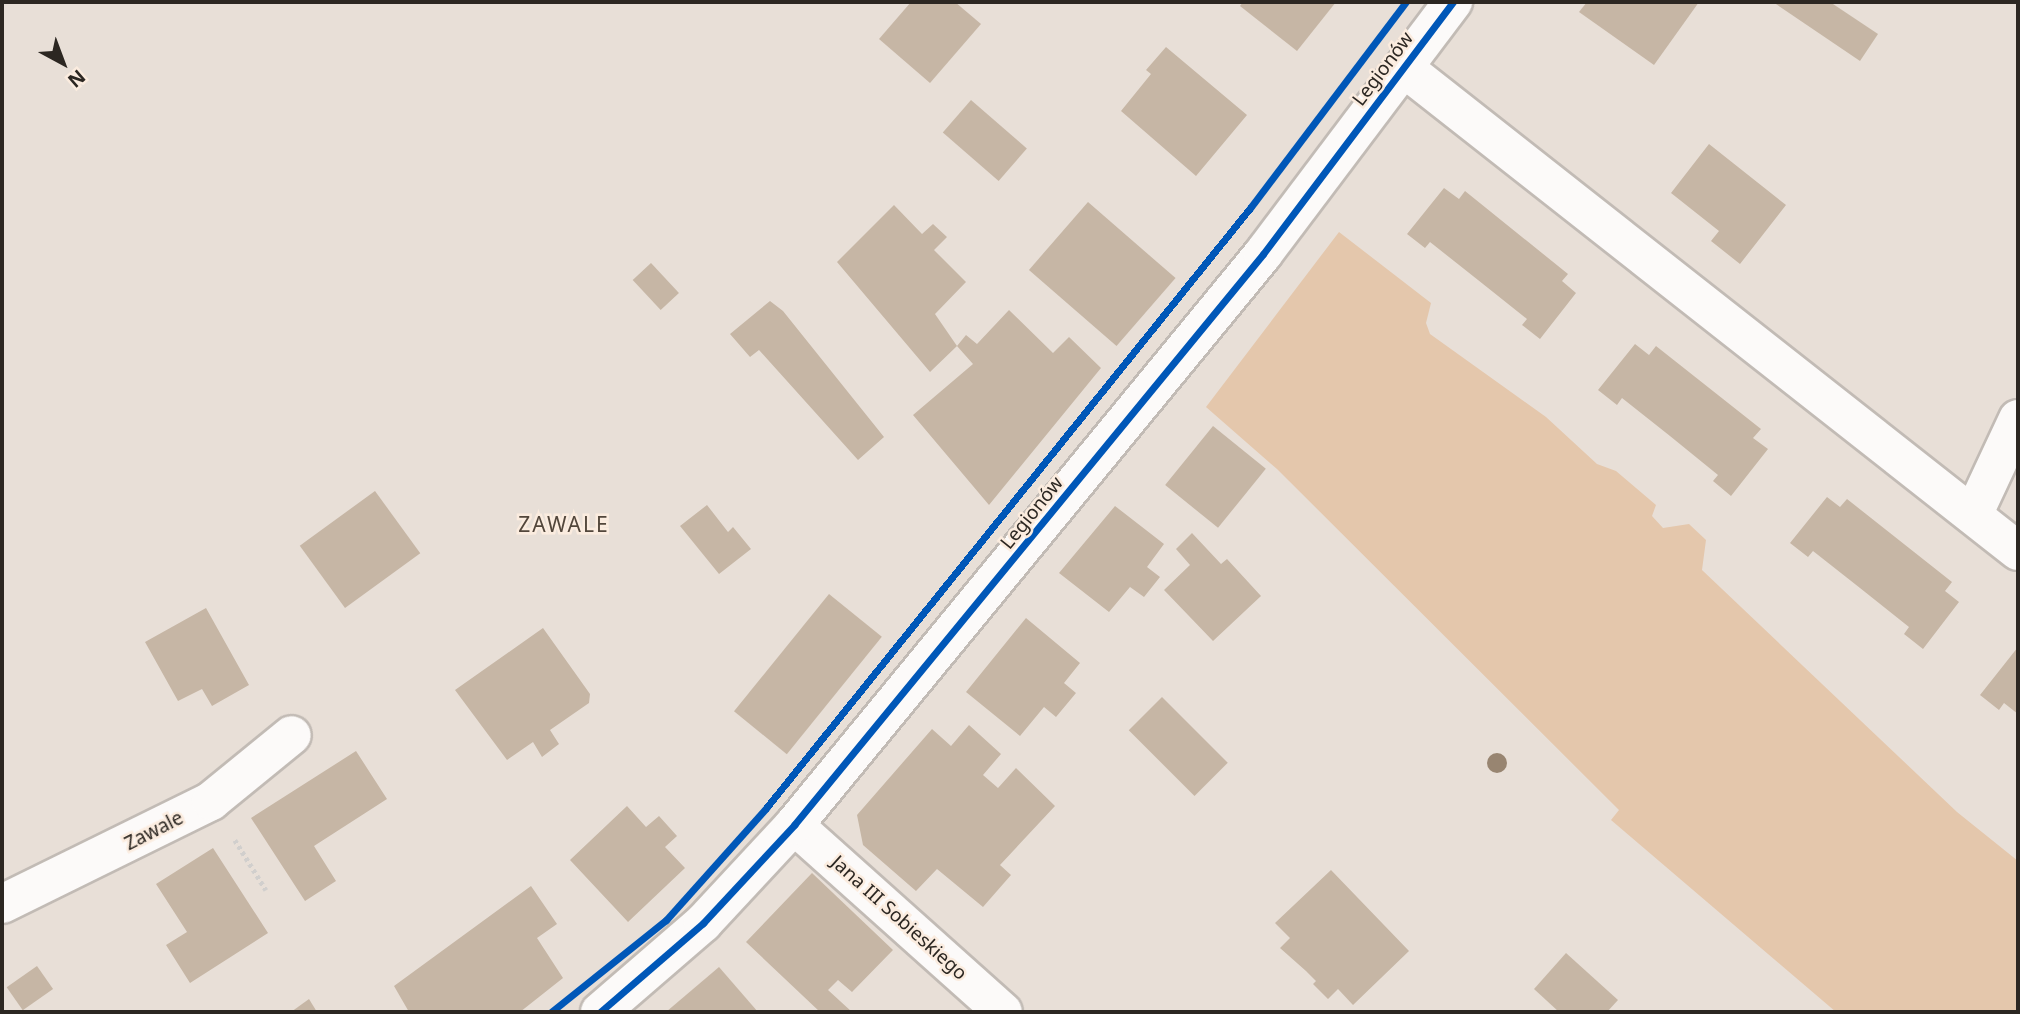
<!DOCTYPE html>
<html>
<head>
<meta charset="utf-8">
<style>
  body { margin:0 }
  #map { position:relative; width:2020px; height:1014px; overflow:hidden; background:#e8dfd7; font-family:"Noto Sans",sans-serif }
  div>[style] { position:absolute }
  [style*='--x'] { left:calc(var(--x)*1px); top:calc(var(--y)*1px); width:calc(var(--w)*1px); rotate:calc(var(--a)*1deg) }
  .green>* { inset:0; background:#e4c7ac }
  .building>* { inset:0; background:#c6b6a5; transform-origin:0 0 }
  .path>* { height:4.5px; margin-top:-2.25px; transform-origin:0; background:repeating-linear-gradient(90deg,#d1cfcd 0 3.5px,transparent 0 7px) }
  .roads { filter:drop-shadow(2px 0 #c2bbb5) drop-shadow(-2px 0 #c2bbb5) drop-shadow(0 2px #c2bbb5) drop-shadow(0 -2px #c2bbb5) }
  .minor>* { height:38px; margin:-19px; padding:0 19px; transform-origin:19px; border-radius:19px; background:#fcfaf9 }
  .cycleway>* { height:7px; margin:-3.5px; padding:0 3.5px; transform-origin:3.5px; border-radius:3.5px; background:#0057b8 }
  .trees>* { width:20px; height:20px; margin:-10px; border-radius:50%; background:#988571 }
  span { translate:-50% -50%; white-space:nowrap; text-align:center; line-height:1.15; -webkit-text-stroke:5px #fbecdf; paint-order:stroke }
  .street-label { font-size:19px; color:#2c2722 }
  .neighbourhood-label { font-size:21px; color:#52463b; letter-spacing:2px }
  .frame { position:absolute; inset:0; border:4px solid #2c2722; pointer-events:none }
  .north { position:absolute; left:28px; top:28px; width:70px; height:70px; -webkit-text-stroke:5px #fbecdf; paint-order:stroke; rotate:139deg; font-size:19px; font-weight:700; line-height:28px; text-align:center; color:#2c2722 }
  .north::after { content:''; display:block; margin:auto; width:24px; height:32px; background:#2c2722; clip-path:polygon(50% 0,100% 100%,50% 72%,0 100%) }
</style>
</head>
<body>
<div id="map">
  <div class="green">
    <i style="clip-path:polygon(1339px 232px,1431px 303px,1426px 323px,1430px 334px,1546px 417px,1597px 464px,1616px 471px,1656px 505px,1652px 516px,1663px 528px,1689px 524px,1706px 540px,1702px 570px,1957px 812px,2018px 861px,2018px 1012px,1836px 1012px,1611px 820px,1619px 810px,1277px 469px,1206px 407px)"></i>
  </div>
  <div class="building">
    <i style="clip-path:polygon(911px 2px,955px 2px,981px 24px,930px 83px,879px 39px)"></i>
    <i style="clip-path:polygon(1243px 2px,1336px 2px,1297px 51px,1240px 6px)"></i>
    <i style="clip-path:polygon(1587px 2px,1699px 2px,1654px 65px,1579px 12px)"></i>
    <i style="clip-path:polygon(1773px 2px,1830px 2px,1878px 34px,1860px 61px)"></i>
    <i style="clip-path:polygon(1166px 47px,1247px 115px,1196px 176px,1121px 111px,1151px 74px,1146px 70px)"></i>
    <i style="left:971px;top:100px;width:74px;height:43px;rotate:41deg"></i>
    <i style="clip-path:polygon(1709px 144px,1786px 205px,1740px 264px,1711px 241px,1719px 231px,1671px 193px)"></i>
    <i style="clip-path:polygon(1444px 188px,1459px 199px,1465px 191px,1568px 274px,1562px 281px,1576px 293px,1540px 339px,1522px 325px,1527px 319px,1478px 280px,1430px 242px,1425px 248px,1407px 234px)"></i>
    <i style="left:1088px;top:202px;width:116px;height:90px;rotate:41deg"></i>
    <i style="clip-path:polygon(894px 205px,922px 234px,933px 224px,947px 237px,934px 250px,966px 282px,935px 314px,957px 346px,930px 372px,837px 262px)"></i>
    <i style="left:651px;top:263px;width:41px;height:25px;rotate:47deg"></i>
    <i style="clip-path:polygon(770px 301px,783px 311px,884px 437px,858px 460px,759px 350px,750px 357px,730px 334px)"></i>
    <i style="clip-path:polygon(1009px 310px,1053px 353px,1069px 337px,1101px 368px,989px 505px,913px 415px,973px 364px,957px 346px,966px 335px,977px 344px)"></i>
    <i style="clip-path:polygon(1635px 344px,1649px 355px,1656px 346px,1761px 429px,1753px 438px,1768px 449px,1731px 496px,1713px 481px,1718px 475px,1670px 436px,1622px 398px,1617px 405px,1598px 390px)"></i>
    <i style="left:1213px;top:426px;width:68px;height:76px;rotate:39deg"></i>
    <i style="left:375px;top:491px;width:77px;height:93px;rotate:54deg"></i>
    <i style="clip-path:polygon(1827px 497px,1840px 507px,1847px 499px,1952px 582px,1945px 591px,1959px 602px,1923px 649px,1904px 634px,1909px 627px,1860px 588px,1813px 551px,1808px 557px,1790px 543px)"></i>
    <i style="clip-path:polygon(707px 505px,728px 532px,733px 527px,751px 549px,719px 574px,680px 526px)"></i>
    <i style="clip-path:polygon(1115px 506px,1164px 544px,1147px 567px,1160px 577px,1144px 597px,1130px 587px,1109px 612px,1059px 573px)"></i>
    <i style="clip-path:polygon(1192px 533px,1221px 564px,1227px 559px,1261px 596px,1213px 641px,1164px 590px,1190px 565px,1176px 549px)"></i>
    <i style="left:829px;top:594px;width:68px;height:151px;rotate:39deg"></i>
    <i style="clip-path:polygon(206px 608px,249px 685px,212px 706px,202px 689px,178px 701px,145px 642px)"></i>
    <i style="clip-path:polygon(1026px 618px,1080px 663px,1064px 683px,1076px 693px,1056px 717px,1044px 707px,1020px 736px,966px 692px)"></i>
    <i style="clip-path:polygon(543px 628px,590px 694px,589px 703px,550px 730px,559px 744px,542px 757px,533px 742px,507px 760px,455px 690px)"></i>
    <i style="clip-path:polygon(2018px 647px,2018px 714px,2004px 703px,1999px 710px,1980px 695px)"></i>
    <i style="left:1162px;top:697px;width:93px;height:47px;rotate:45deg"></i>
    <i style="clip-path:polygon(969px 725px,1001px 754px,983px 775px,998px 788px,1016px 768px,1055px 806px,1000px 865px,1011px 875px,983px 907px,937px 869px,916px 891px,863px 845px,857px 815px,932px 729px,951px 746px)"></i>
    <i style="clip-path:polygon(356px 751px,387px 799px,314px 846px,336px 881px,305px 901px,251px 818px)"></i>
    <i style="clip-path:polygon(627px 806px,646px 827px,659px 816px,677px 836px,665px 847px,685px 868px,628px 922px,570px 860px)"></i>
    <i style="clip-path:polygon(213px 848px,268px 933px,190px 983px,166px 945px,187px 932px,156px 884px)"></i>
    <i style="clip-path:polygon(1331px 870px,1409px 951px,1353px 1005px,1338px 989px,1328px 999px,1313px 984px,1316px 981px,1306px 971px,1280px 948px,1290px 938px,1275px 923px)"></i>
    <i style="clip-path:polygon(812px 873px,893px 950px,852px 992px,838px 980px,828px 990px,852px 1012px,820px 1012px,746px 942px)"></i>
    <i style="clip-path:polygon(531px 886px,557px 924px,537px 938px,563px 978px,520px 1012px,409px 1012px,394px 986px)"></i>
    <i style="clip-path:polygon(1566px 953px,1618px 1000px,1607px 1012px,1559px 1012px,1534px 989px)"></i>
    <i style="left:37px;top:966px;width:28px;height:37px;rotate:55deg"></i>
    <i style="clip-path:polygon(719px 967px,758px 1012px,666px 1012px)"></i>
    <i style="clip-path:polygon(309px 999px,317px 1012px,291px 1012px)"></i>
  </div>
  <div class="path">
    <i style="--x:235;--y:840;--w:59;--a:58.2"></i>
  </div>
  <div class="roads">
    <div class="minor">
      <i style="--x:1404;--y:68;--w:781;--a:38.19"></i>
      <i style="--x:1973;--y:515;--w:106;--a:-64.9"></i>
      <i style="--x:794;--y:825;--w:280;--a:41.8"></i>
      <i style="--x:2;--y:904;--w:233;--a:-26.2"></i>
      <i style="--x:211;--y:801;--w:104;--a:-39.2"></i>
      <i style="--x:600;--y:1012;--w:136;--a:-40.8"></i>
      <i style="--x:703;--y:923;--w:134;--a:-47.1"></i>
      <i style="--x:794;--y:825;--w:739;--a:-50.6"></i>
      <i style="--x:1263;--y:254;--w:316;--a:-53"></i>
    </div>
  </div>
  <div class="cycleway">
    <i style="--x:551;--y:1012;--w:147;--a:-38.7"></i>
    <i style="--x:666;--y:920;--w:150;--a:-48.2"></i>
    <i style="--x:766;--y:808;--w:771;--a:-51.11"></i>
    <i style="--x:1250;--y:208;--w:258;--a:-52.9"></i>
    <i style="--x:600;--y:1012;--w:136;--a:-40.8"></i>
    <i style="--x:703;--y:923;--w:134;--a:-47.1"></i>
    <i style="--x:794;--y:825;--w:739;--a:-50.6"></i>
    <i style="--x:1263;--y:254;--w:316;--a:-53"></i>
  </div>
  <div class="trees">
    <i style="left:1497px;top:763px"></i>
  </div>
  <div class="street-label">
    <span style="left:1383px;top:69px;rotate:-53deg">Legionów</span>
    <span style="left:1032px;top:513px;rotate:-51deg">Legionów</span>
    <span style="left:154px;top:831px;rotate:-27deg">Zawale</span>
    <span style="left:899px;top:918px;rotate:42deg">Jana III Sobieskiego</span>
  </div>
  <div class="neighbourhood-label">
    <span style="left:564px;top:524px">ZAWALE</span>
  </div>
  <div class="frame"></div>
  <div class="north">N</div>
</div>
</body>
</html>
